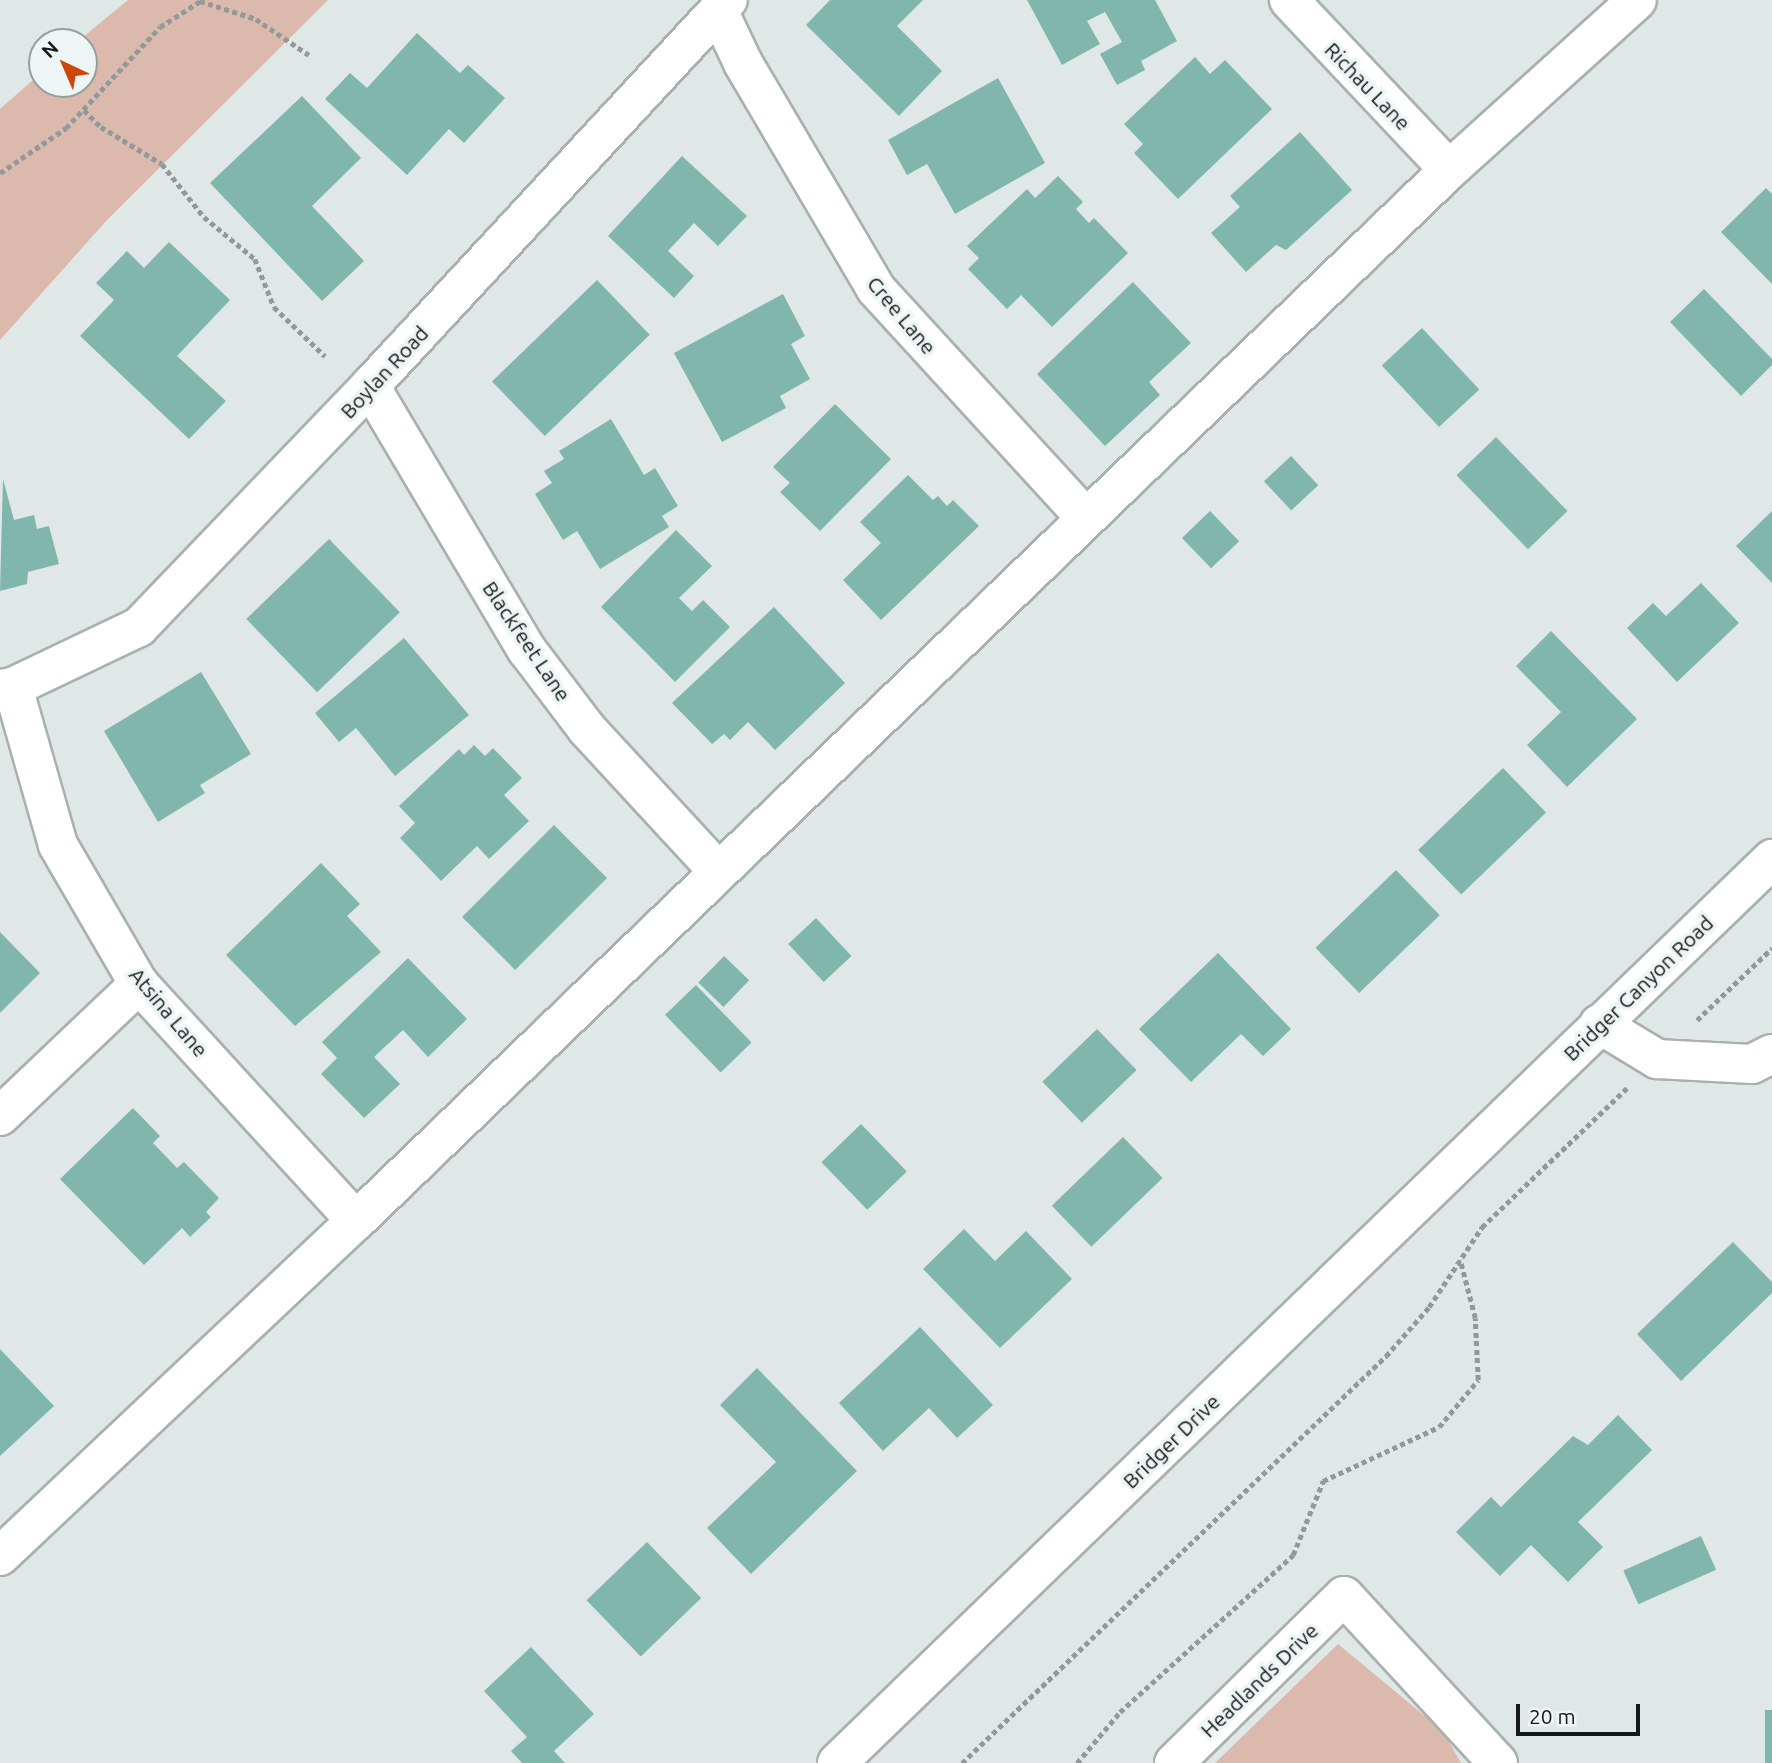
<!DOCTYPE html>
<html>
<head>
<meta charset="utf-8">
<style>
  body { margin:0 }
  #map { position:relative; width:1772px; height:1763px; overflow:hidden; background:#e0e8e7; font-family:Ubuntu,sans-serif }
  div>[style] { position:absolute }
  [style*='--x'] { left:calc(var(--x)*1px); top:calc(var(--y)*1px); width:calc(var(--w)*1px); rotate:calc(var(--a)*1deg) }
  .green>* { inset:0; background:#dbb9ad }
  .building>* { inset:0; background:#81b6ac; transform-origin:0 0 }
  .path>* { height:4.5px; margin-top:-2.25px; transform-origin:0; background:repeating-linear-gradient(90deg,#939898 0 5px,transparent 0 8.5px) }
  .roads { filter:drop-shadow(2px 0 #a9b1af) drop-shadow(-2px 0 #a9b1af) drop-shadow(0 2px #a9b1af) drop-shadow(0 -2px #a9b1af) }
  .minor>* { height:38px; margin:-19px; padding:0 19px; transform-origin:19px; border-radius:19px; background:#fff }
  .major>* { height:38px; margin:-19px; padding:0 19px; transform-origin:19px; border-radius:19px; background:#fff }
  span { translate:-50% -50%; white-space:nowrap; text-align:center; line-height:1.15; -webkit-text-stroke:7px #edf6f4; paint-order:stroke }
  .street-label { font-size:21px; color:#171919 }
  .north { position:absolute; left:28px; top:28px; width:70px; height:70px; box-sizing:border-box; background:#edf6f4; border:2px solid #979e9c; border-radius:50%; rotate:316deg; font-size:19px; font-weight:700; line-height:28px; text-align:center; color:#171919 }
  .north::after { content:''; display:block; margin:auto; width:24px; height:32px; background:#cc460e; clip-path:polygon(50% 0,100% 100%,50% 72%,0 100%) }
  .scale { position:absolute; left:1516px; top:1704px; width:124px; height:32px; box-sizing:border-box; border:4px solid #171919; border-top:0; padding-left:9px; font-size:21px; line-height:24px; white-space:nowrap; color:#171919; -webkit-text-stroke:5px #edf6f4; paint-order:stroke }
</style>
</head>
<body>
<div id="map">
  <div class="green">
    <i style="clip-path:polygon(128px 0,328px 0,107px 220px,0 340px,0 109px,42px 72px,42px 84px,84px 84px,84px 42px,77px 42px)"></i>
    <i style="clip-path:polygon(1338px 1644px,1443px 1731px,1461px 1763px,1215px 1763px)"></i>
  </div>
  <div class="building">
    <i style="clip-path:polygon(830px 0,923px 0,897px 26px,942px 71px,899px 116px,806px 25px)"></i>
    <i style="clip-path:polygon(1027px 0,1155px 0,1177px 41px,1141px 61px,1145px 70px,1117px 85px,1100px 54px,1122px 42px,1105px 12px,1087px 21px,1100px 44px,1062px 65px)"></i>
    <i style="clip-path:polygon(417px 33px,460px 73px,468px 65px,505px 98px,464px 143px,449px 129px,407px 175px,325px 99px,350px 73px,367px 88px)"></i>
    <i style="clip-path:polygon(1195px 57px,1210px 74px,1225px 60px,1272px 109px,1178px 199px,1134px 153px,1143px 144px,1124px 124px)"></i>
    <i style="clip-path:polygon(998px 78px,1045px 163px,955px 214px,927px 164px,907px 175px,888px 140px)"></i>
    <i style="clip-path:polygon(302px 96px,361px 158px,312px 206px,364px 261px,322px 301px,210px 183px)"></i>
    <i style="clip-path:polygon(1300px 132px,1352px 190px,1286px 250px,1276px 245px,1246px 272px,1211px 233px,1240px 207px,1230px 196px)"></i>
    <i style="clip-path:polygon(682px 156px,747px 216px,718px 246px,694px 223px,668px 251px,694px 276px,674px 298px,608px 236px)"></i>
    <i style="clip-path:polygon(1058px 176px,1083px 202px,1076px 209px,1089px 223px,1094px 218px,1128px 253px,1052px 327px,1021px 295px,1007px 309px,968px 269px,979px 258px,967px 246px,1027px 189px,1035px 198px)"></i>
    <i style="clip-path:polygon(1766px 188px,1772px 194px,1772px 284px,1721px 232px)"></i>
    <i style="clip-path:polygon(169px 242px,230px 300px,177px 356px,226px 401px,189px 439px,80px 336px,114px 300px,96px 283px,127px 251px,144px 268px)"></i>
    <i style="left:597px;top:280px;width:76px;height:146px;rotate:46deg"></i>
    <i style="clip-path:polygon(1133px 282px,1191px 343px,1149px 382px,1160px 395px,1105px 446px,1037px 374px)"></i>
    <i style="clip-path:polygon(1704px 289px,1772px 359px,1772px 365px,1741px 396px,1670px 322px)"></i>
    <i style="clip-path:polygon(783px 294px,805px 336px,791px 344px,810px 379px,780px 396px,786px 408px,722px 442px,674px 353px)"></i>
    <i style="left:1422px;top:328px;width:84px;height:55px;rotate:47deg"></i>
    <i style="clip-path:polygon(835px 404px,891px 459px,820px 531px,780px 492px,790px 483px,773px 467px)"></i>
    <i style="clip-path:polygon(611px 419px,644px 475px,655px 468px,678px 506px,662px 516px,669px 527px,600px 569px,577px 531px,563px 540px,535px 494px,552px 483px,544px 471px,564px 459px,559px 451px)"></i>
    <i style="left:1496px;top:437px;width:103px;height:55px;rotate:46deg"></i>
    <i style="left:1291px;top:456px;width:40px;height:37px;rotate:47deg"></i>
    <i style="clip-path:polygon(908px 475px,933px 500px,938px 496px,947px 506px,953px 500px,979px 526px,881px 620px,843px 580px,881px 543px,860px 522px)"></i>
    <i style="clip-path:polygon(3px 479px,14px 520px,34px 515px,37px 529px,49px 526px,59px 564px,28px 572px,27px 584px,0 591px)"></i>
    <i style="left:1210px;top:511px;width:42px;height:39px;rotate:46deg"></i>
    <i style="clip-path:polygon(1772px 511px,1772px 583px,1736px 546px)"></i>
    <i style="clip-path:polygon(676px 530px,712px 566px,679px 598px,692px 611px,703px 600px,730px 627px,675px 682px,601px 607px)"></i>
    <i style="left:329px;top:539px;width:102px;height:115px;rotate:46deg"></i>
    <i style="clip-path:polygon(1701px 583px,1739px 623px,1677px 682px,1627px 628px,1653px 603px,1666px 616px)"></i>
    <i style="clip-path:polygon(774px 607px,845px 683px,775px 750px,748px 722px,730px 740px,724px 734px,712px 744px,672px 703px)"></i>
    <i style="clip-path:polygon(1551px 631px,1637px 719px,1567px 787px,1527px 745px,1561px 712px,1516px 666px)"></i>
    <i style="clip-path:polygon(404px 638px,469px 715px,395px 776px,356px 728px,339px 742px,315px 713px)"></i>
    <i style="clip-path:polygon(201px 672px,251px 754px,200px 785px,205px 793px,158px 822px,104px 731px)"></i>
    <i style="clip-path:polygon(474px 745px,485px 756px,493px 748px,522px 778px,504px 795px,529px 821px,489px 859px,477px 846px,441px 881px,400px 838px,415px 823px,399px 806px,459px 749px,464px 755px)"></i>
    <i style="left:1503px;top:768px;width:62px;height:118px;rotate:46deg"></i>
    <i style="left:554px;top:825px;width:75px;height:130px;rotate:45deg"></i>
    <i style="clip-path:polygon(321px 863px,360px 904px,347px 916px,381px 952px,295px 1026px,226px 955px)"></i>
    <i style="left:1396px;top:870px;width:63px;height:112px;rotate:46deg"></i>
    <i style="left:816px;top:918px;width:52px;height:38px;rotate:47deg"></i>
    <i style="clip-path:polygon(0 932px,40px 973px,0 1013px)"></i>
    <i style="clip-path:polygon(1218px 953px,1291px 1029px,1263px 1056px,1241px 1034px,1191px 1082px,1139px 1029px)"></i>
    <i style="left:724px;top:956px;width:35px;height:37px;rotate:44deg"></i>
    <i style="clip-path:polygon(408px 958px,467px 1019px,428px 1057px,403px 1030px,374px 1057px,400px 1084px,364px 1118px,321px 1074px,337px 1058px,322px 1042px)"></i>
    <i style="left:696px;top:985px;width:80px;height:43px;rotate:46deg"></i>
    <i style="left:1097px;top:1029px;width:57px;height:76px;rotate:46deg"></i>
    <i style="clip-path:polygon(133px 1108px,160px 1136px,153px 1143px,177px 1168px,184px 1162px,219px 1198px,206px 1212px,211px 1217px,190px 1237px,182px 1228px,144px 1265px,60px 1179px)"></i>
    <i style="left:861px;top:1124px;width:66px;height:55px;rotate:46deg"></i>
    <i style="left:1123px;top:1137px;width:57px;height:99px;rotate:46deg"></i>
    <i style="clip-path:polygon(964px 1229px,995px 1261px,1026px 1231px,1072px 1279px,1000px 1348px,923px 1269px)"></i>
    <i style="clip-path:polygon(1733px 1242px,1772px 1282px,1772px 1293px,1681px 1381px,1637px 1334px)"></i>
    <i style="clip-path:polygon(920px 1327px,993px 1405px,957px 1438px,929px 1408px,883px 1451px,839px 1403px)"></i>
    <i style="clip-path:polygon(0 1349px,54px 1406px,0 1456px)"></i>
    <i style="clip-path:polygon(757px 1368px,857px 1471px,751px 1574px,707px 1528px,776px 1462px,720px 1405px)"></i>
    <i style="clip-path:polygon(1618px 1415px,1652px 1450px,1578px 1522px,1603px 1547px,1568px 1582px,1531px 1545px,1500px 1576px,1456px 1532px,1491px 1497px,1501px 1507px,1573px 1436px,1588px 1445px)"></i>
    <i style="left:1701px;top:1536px;width:37px;height:85px;rotate:66deg"></i>
    <i style="left:647px;top:1542px;width:78px;height:84px;rotate:46deg"></i>
    <i style="clip-path:polygon(531px 1647px,594px 1714px,554px 1751px,565px 1763px,522px 1763px,511px 1751px,527px 1737px,484px 1691px)"></i>
    <i style="left:1765px;top:1710px;width:7px;height:53px"></i>
  </div>
  <div class="path">
    <i style="--x:200;--y:1;--w:59;--a:17.8"></i>
    <i style="--x:256;--y:19;--w:64;--a:34.2"></i>
    <i style="--x:84;--y:110;--w:24;--a:45"></i>
    <i style="--x:101;--y:127;--w:71;--a:31.2"></i>
    <i style="--x:162;--y:164;--w:68;--a:51.6"></i>
    <i style="--x:204;--y:217;--w:66;--a:39.5"></i>
    <i style="--x:255;--y:259;--w:52;--a:68.4"></i>
    <i style="--x:274;--y:307;--w:71;--a:43.9"></i>
    <i style="--x:0;--y:173;--w:80;--a:-34.3"></i>
    <i style="--x:66;--y:128;--w:138;--a:-47.1"></i>
    <i style="--x:160;--y:27;--w:50;--a:-32.7"></i>
    <i style="--x:1697;--y:1020;--w:104;--a:-43.8"></i>
    <i style="--x:962;--y:1763;--w:588;--a:-43.83"></i>
    <i style="--x:1386;--y:1356;--w:65;--a:-48.7"></i>
    <i style="--x:1429;--y:1307;--w:96;--a:-56.5"></i>
    <i style="--x:1482;--y:1227;--w:202;--a:-43.8"></i>
    <i style="--x:1077;--y:1763;--w:67;--a:-49.9"></i>
    <i style="--x:1120;--y:1712;--w:234;--a:-42.2"></i>
    <i style="--x:1293;--y:1555;--w:80;--a:-67.9"></i>
    <i style="--x:1323;--y:1481;--w:128;--a:-25"></i>
    <i style="--x:1439;--y:1427;--w:61;--a:-50.3"></i>
    <i style="--x:1478;--y:1380;--w:62;--a:-92.8"></i>
    <i style="--x:1475;--y:1318;--w:60;--a:-104.5"></i>
  </div>
  <div class="roads">
    <div class="minor">
      <i style="--x:1289;--y:0;--w:233;--a:46.7"></i>
      <i style="--x:718;--y:10;--w:59;--a:64.7"></i>
      <i style="--x:743;--y:63;--w:262;--a:59.5"></i>
      <i style="--x:876;--y:289;--w:309;--a:47.5"></i>
      <i style="--x:370;--y:386;--w:307;--a:59.3"></i>
      <i style="--x:527;--y:650;--w:99;--a:52.8"></i>
      <i style="--x:587;--y:729;--w:192;--a:47.3"></i>
      <i style="--x:13;--y:687;--w:164;--a:74.1"></i>
      <i style="--x:58;--y:845;--w:161;--a:59.8"></i>
      <i style="--x:139;--y:984;--w:321;--a:47.5"></i>
      <i style="--x:0;--y:689;--w:13;--a:-9"></i>
      <i style="--x:13;--y:687;--w:140;--a:-25.5"></i>
      <i style="--x:139;--y:627;--w:334;--a:-46.2"></i>
      <i style="--x:370;--y:386;--w:526;--a:-47.16"></i>
      <i style="--x:1599;--y:1024;--w:68;--a:31.1"></i>
      <i style="--x:1657;--y:1059;--w:95;--a:3"></i>
      <i style="--x:1752;--y:1064;--w:22;--a:-27"></i>
      <i style="--x:0;--y:1116;--w:192;--a:-43.5"></i>
      <i style="--x:0;--y:1556;--w:489;--a:-43.3"></i>
      <i style="--x:356;--y:1221;--w:1516;--a:-43.88"></i>
      <i style="--x:1449;--y:170;--w:253;--a:-42.1"></i>
      <i style="--x:1174;--y:1763;--w:238;--a:-44.5"></i>
      <i style="--x:1344;--y:1596;--w:227;--a:47.3"></i>
    </div>
    <div class="major">
      <i style="--x:837;--y:1763;--w:1301;--a:-44.03"></i>
    </div>
  </div>
  <div class="street-label">
    <span style="left:1368px;top:86px;rotate:46deg">Richau Lane</span>
    <span style="left:902px;top:315px;rotate:50deg">Cree Lane</span>
    <span style="left:384px;top:372px;rotate:-47deg">Boylan Road</span>
    <span style="left:527px;top:641px;rotate:56deg">Blackfeet Lane</span>
    <span style="left:1638px;top:988px;rotate:-44deg">Bridger Canyon Road</span>
    <span style="left:169px;top:1012px;rotate:50deg">Atsina Lane</span>
    <span style="left:1171px;top:1441px;rotate:-44deg">Bridger Drive</span>
    <span style="left:1259px;top:1680px;rotate:-44deg">Headlands Drive</span>
  </div>
  <div class="north">N</div>
  <div class="scale">20 m</div>
</div>
</body>
</html>
